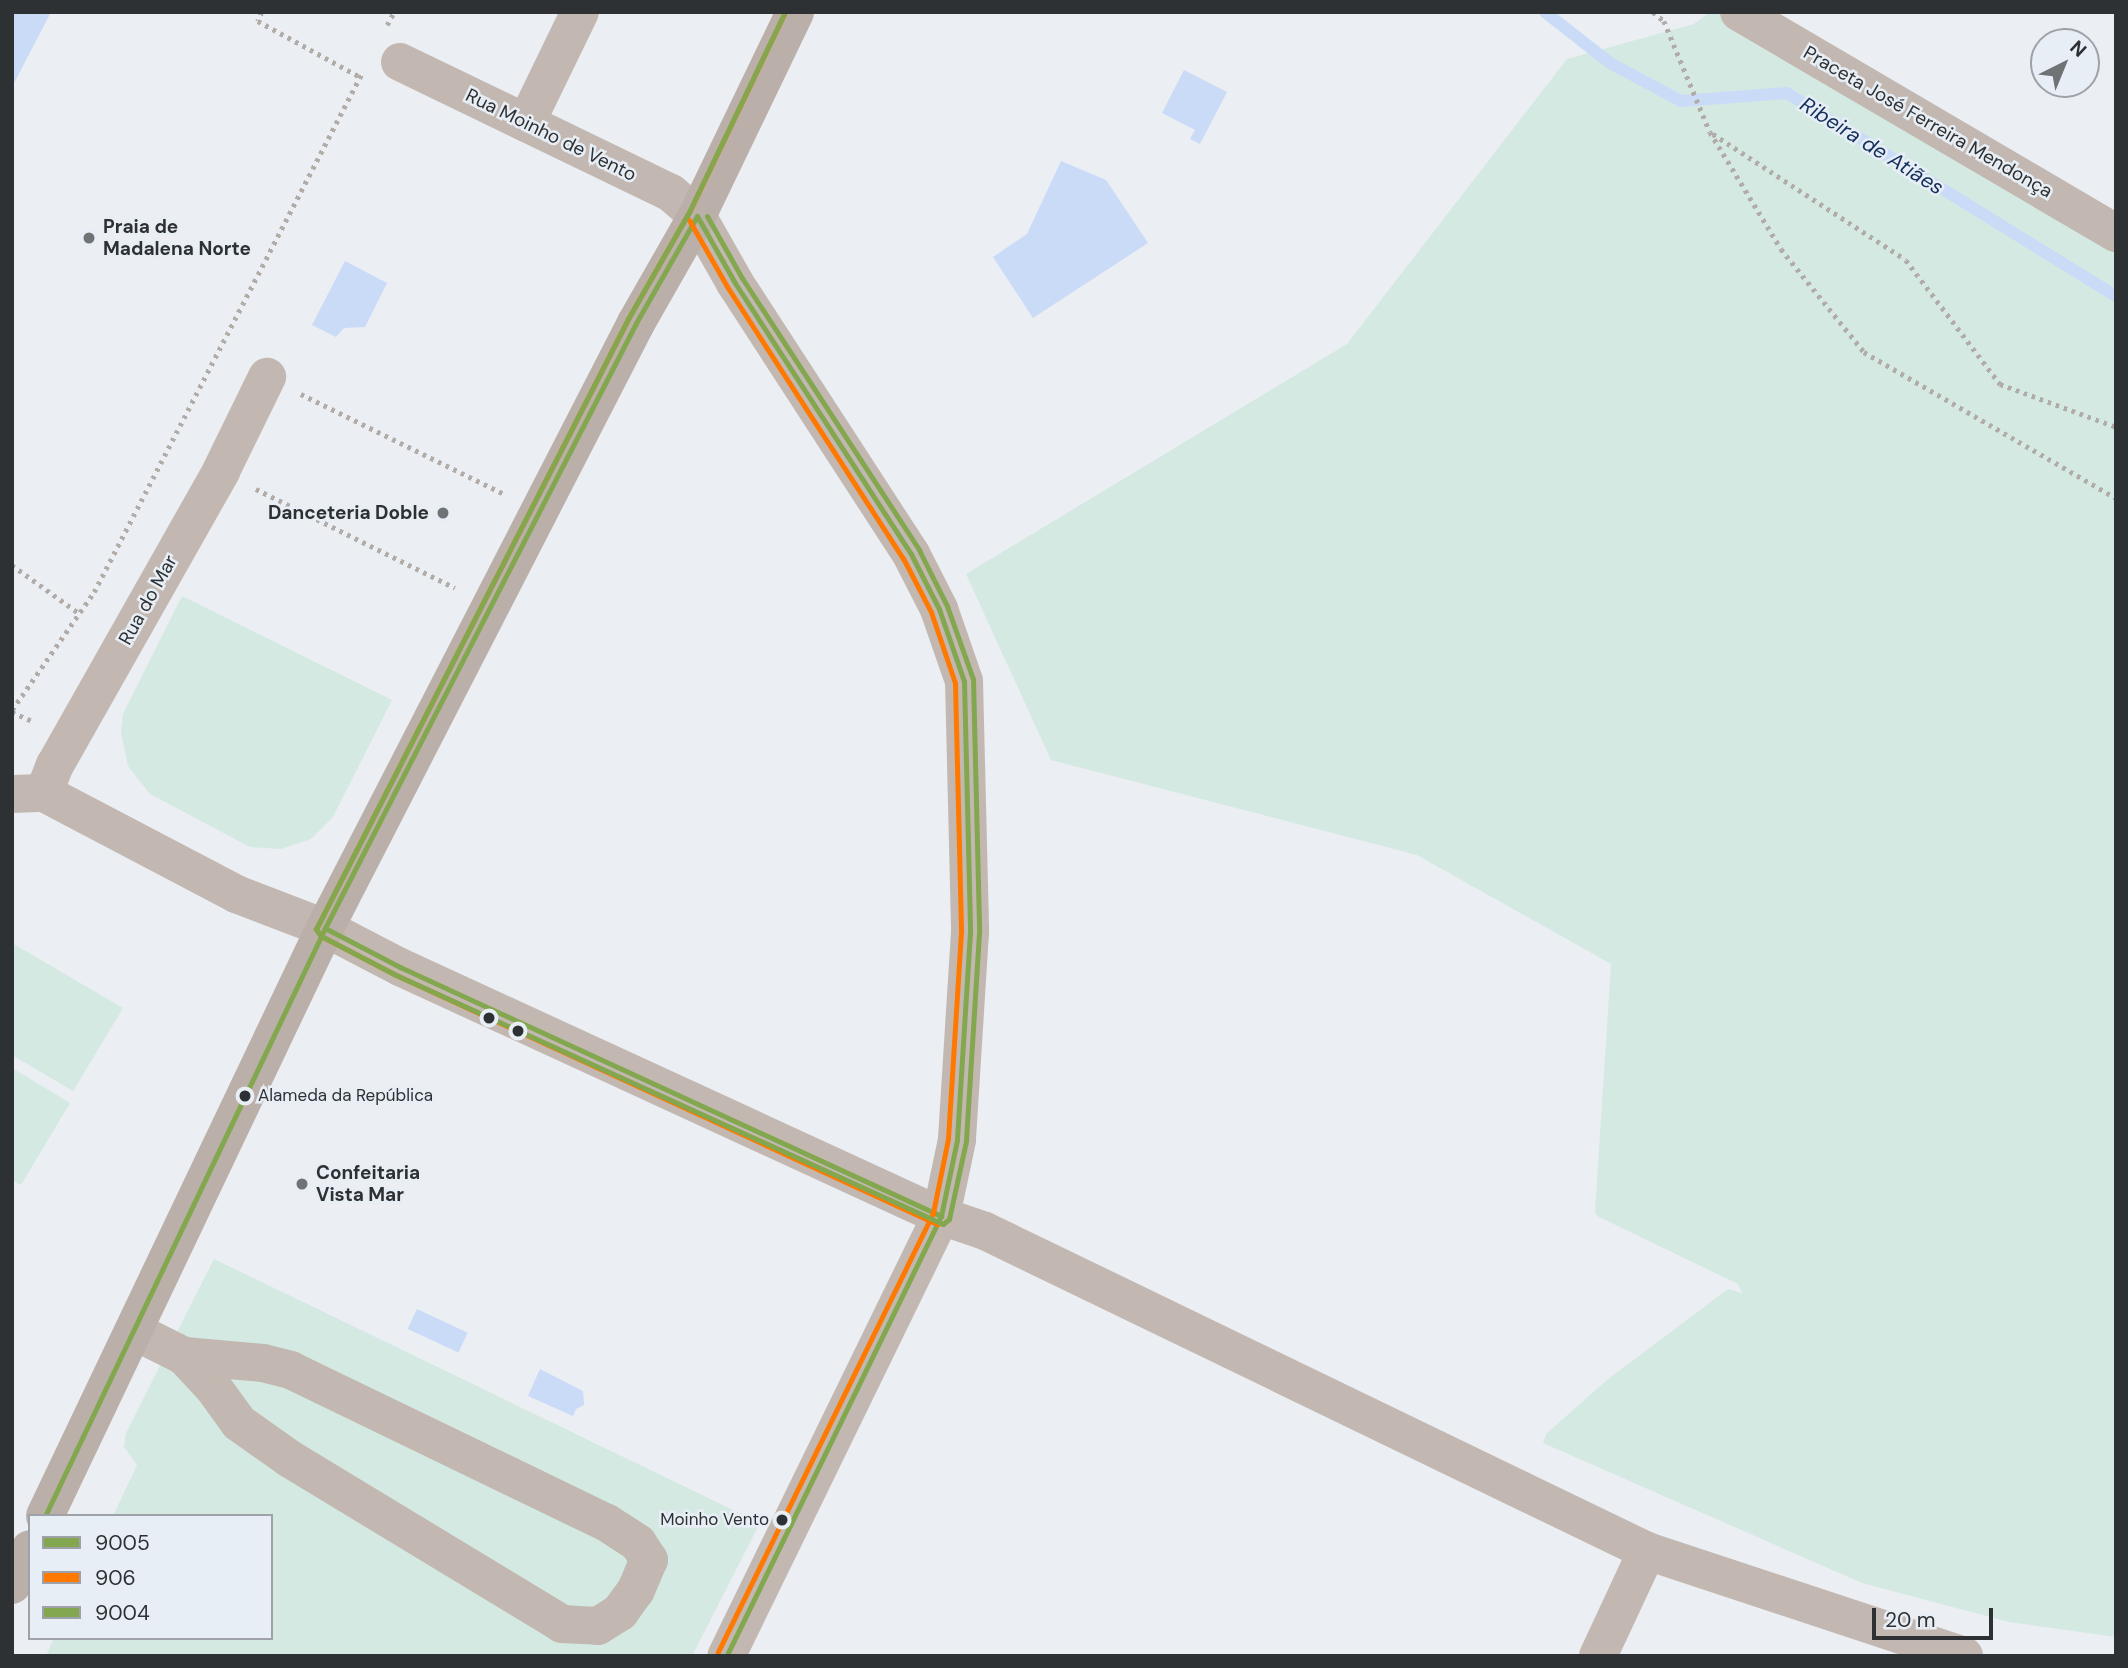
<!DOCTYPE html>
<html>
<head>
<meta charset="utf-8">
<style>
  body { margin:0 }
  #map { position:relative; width:2128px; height:1668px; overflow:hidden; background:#ebeef2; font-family:"DM Sans",sans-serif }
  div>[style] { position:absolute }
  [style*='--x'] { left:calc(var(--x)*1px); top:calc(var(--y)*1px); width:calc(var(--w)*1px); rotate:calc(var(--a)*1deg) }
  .green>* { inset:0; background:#d4e9e2 }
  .water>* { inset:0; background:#cadbf8; transform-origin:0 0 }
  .stream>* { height:12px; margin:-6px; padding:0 6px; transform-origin:6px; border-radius:6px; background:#cadbf8 }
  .path>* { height:4.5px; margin-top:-2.25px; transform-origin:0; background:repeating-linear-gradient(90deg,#b1aca8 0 3.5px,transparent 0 8.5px) }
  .minor>* { height:38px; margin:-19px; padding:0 19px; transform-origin:19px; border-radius:19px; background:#c2b8b1 }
  .major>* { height:38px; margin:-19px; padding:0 19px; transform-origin:19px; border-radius:19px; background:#bbb0a9 }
  .bus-1>* { height:5px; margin:-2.5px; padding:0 2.5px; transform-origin:2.5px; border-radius:2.5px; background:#83a74e }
  .bus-2>* { height:5px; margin:-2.5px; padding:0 2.5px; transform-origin:2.5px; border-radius:2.5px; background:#ff7900 }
  .bus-3>* { height:5px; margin:-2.5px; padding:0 2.5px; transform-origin:2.5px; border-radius:2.5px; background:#83a74e }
  .dots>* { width:19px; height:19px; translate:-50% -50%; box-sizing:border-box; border:4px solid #e8eef5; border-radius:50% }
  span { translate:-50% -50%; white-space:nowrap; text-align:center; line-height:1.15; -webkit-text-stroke:5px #e8eef5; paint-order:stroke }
  .bus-label { font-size:17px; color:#2e3134 }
  .left { translate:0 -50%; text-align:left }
  .right { translate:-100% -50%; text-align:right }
  .street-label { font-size:19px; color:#2e3134 }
  .poi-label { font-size:19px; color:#2e3134; font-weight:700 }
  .water-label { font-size:21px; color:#15305e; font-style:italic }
  .frame { position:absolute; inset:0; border:14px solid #2e3134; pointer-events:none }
  .legend { position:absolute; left:28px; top:1514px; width:245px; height:126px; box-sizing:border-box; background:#e8eef5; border:2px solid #9ea2a8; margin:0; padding:9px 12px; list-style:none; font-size:21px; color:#2e3134 }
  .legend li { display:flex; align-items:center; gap:14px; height:35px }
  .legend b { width:35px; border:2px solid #9ea2a8 }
  .north { position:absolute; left:2030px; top:28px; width:70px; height:70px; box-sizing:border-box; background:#e8eef5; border:2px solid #9ea2a8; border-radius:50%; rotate:43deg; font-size:19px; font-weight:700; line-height:28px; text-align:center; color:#2e3134 }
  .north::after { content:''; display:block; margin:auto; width:24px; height:32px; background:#707376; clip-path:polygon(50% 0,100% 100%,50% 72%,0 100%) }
  .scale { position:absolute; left:1872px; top:1608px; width:121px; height:32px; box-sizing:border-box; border:4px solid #2e3134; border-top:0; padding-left:9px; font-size:21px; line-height:24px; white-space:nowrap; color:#2e3134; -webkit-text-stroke:5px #e8eef5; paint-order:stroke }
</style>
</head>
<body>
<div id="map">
  <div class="green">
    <i style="clip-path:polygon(1710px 12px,1732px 12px,2116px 253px,2116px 1637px,2009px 1622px,1862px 1583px,1543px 1443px,1546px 1434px,1607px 1380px,1728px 1289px,1742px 1293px,1738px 1284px,1597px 1216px,1595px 1212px,1611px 964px,1417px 855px,1051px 760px,966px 574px,1347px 344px,1567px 59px,1694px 24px)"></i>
    <i style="clip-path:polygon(182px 596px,392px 700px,333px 817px,311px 839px,281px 849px,250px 847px,150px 794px,128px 766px,121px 732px,123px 714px)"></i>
    <i style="clip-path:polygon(12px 943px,123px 1008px,73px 1091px,12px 1055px)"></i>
    <i style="clip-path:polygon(12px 1068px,70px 1103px,21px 1185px,12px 1180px)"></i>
    <i style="clip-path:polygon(214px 1259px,760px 1523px,692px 1656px,46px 1656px,54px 1638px,271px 1638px,271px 1516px,113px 1516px,137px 1465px,124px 1447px,126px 1433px)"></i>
  </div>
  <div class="water">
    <i style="clip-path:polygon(12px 12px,51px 12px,12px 87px)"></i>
    <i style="clip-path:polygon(1184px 70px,1227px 92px,1200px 144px,1190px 139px,1195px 130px,1162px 113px)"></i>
    <i style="clip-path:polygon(1061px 161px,1106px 180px,1148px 243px,1033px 318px,993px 257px,1027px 234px)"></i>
    <i style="clip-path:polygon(345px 261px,387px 283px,365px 327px,344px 328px,336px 337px,312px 325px)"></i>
    <i style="left:417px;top:1309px;width:56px;height:22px;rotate:25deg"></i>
    <i style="clip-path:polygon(540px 1369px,583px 1391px,584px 1405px,576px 1409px,573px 1416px,528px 1396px)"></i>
  </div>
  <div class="stream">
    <i style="--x:1545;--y:12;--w:83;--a:38.1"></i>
    <i style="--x:1610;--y:63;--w:81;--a:28.2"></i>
    <i style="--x:1681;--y:101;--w:106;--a:-4.3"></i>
    <i style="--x:1787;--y:93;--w:387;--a:31.7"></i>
  </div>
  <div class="path">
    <i style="--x:262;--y:12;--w:10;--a:114"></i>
    <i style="--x:258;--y:21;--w:119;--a:28.7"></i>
    <i style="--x:1653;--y:12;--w:14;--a:39"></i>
    <i style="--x:1664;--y:21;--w:120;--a:67.5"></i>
    <i style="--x:1710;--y:132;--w:137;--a:58.7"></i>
    <i style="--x:1781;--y:249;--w:132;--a:51.1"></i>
    <i style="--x:1864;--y:352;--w:291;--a:30.1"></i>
    <i style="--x:387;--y:25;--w:15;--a:-62"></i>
    <i style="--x:1713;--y:134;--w:230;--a:33.1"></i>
    <i style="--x:1906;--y:260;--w:156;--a:52.8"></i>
    <i style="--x:2000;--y:384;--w:124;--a:20.3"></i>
    <i style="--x:301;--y:394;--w:226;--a:26.2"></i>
    <i style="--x:256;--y:489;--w:222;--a:26.4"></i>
    <i style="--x:12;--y:565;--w:84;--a:35.8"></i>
    <i style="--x:12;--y:710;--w:144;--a:-55.2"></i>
    <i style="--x:94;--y:592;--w:584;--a:-62.69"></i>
    <i style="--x:12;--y:712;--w:24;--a:24"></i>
  </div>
  <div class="minor">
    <i style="--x:1739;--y:12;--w:437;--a:30.4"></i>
    <i style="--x:400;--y:62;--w:301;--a:25.8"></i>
    <i style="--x:671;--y:193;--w:35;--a:41"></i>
    <i style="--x:697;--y:216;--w:77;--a:60.4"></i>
    <i style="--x:735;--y:283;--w:323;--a:57"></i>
    <i style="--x:911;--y:554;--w:62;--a:63"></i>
    <i style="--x:939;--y:609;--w:76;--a:70.9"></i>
    <i style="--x:964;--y:681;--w:251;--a:88.6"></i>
    <i style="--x:970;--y:932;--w:208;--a:93.6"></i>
    <i style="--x:957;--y:1140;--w:78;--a:101.9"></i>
    <i style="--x:941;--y:1216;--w:490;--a:116"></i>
    <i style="--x:526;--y:123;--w:123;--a:-64.1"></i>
    <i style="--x:44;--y:793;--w:30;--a:-69"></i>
    <i style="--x:55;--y:765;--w:338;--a:-60.5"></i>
    <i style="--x:221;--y:471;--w:105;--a:-63.9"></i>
    <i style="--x:12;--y:794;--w:32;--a:-2"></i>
    <i style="--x:44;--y:793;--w:217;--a:27.7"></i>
    <i style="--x:236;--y:894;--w:95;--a:20.9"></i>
    <i style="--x:325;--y:928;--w:85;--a:27.5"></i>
    <i style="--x:400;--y:967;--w:596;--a:24.71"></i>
    <i style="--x:941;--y:1216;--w:46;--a:18.8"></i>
    <i style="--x:985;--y:1231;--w:735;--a:25.8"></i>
    <i style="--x:1647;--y:1551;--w:334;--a:18.3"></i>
    <i style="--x:134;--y:1331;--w:56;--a:26.6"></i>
    <i style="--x:184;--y:1356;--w:42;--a:46.9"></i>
    <i style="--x:213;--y:1387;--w:44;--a:54.2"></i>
    <i style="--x:239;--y:1423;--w:62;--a:35.2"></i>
    <i style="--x:290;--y:1459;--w:318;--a:31.2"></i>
    <i style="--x:562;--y:1624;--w:36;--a:3"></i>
    <i style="--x:598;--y:1626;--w:26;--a:-32"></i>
    <i style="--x:620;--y:1612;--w:27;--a:-54"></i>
    <i style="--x:636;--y:1590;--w:33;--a:-67"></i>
    <i style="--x:649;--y:1560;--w:20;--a:-123"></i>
    <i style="--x:638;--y:1543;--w:37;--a:-147"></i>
    <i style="--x:607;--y:1523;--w:351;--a:-154.2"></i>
    <i style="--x:291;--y:1370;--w:29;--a:-166"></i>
    <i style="--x:263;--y:1363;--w:79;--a:-174.9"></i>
    <i style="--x:1598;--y:1656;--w:116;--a:-65"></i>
  </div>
  <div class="major">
    <i style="--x:45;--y:1516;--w:651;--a:-64.54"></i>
    <i style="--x:325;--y:928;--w:680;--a:-62.79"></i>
    <i style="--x:636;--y:323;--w:123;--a:-60.3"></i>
    <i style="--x:697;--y:216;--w:226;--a:-64.3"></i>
    <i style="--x:12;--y:1585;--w:40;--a:-63.4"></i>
  </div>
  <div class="bus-1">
    <i style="--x:697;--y:216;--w:77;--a:60.4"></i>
    <i style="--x:735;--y:283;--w:323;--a:57"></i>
    <i style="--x:911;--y:554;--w:62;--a:63"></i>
    <i style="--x:939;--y:609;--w:76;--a:70.9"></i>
    <i style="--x:964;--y:681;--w:251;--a:88.6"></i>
    <i style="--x:970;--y:932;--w:208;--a:93.6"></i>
    <i style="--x:957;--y:1140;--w:78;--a:101.9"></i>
    <i style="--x:941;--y:1216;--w:490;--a:116"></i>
    <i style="--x:325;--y:928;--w:85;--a:27.5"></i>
    <i style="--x:400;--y:967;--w:596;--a:24.71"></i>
    <i style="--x:45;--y:1516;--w:651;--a:-64.54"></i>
    <i style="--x:325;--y:928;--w:680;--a:-62.79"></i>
    <i style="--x:636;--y:323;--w:123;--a:-60.3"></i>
  </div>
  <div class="bus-2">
    <i style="--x:785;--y:12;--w:222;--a:115.6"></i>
    <i style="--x:689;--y:212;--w:123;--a:119.7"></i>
    <i style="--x:628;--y:319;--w:685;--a:117.09"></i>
    <i style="--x:316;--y:929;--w:9;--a:54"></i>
    <i style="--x:321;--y:936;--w:85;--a:27.5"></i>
    <i style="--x:396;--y:975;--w:596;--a:24.71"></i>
    <i style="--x:689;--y:220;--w:78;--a:60.2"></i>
    <i style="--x:728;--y:288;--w:322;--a:57.1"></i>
    <i style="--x:903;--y:558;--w:61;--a:62.6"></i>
    <i style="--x:931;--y:612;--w:75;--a:71.3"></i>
    <i style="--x:955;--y:683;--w:249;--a:88.6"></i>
    <i style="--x:961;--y:932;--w:207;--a:93.6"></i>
    <i style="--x:948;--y:1139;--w:76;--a:101.5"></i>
    <i style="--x:933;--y:1213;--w:489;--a:116.1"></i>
  </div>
  <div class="bus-3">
    <i style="--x:707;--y:216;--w:71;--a:60.6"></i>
    <i style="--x:742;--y:278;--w:325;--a:56.9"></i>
    <i style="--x:919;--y:550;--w:63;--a:63.4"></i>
    <i style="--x:947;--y:606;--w:77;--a:70.4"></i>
    <i style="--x:973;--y:679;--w:254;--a:88.6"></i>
    <i style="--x:979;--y:933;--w:208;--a:93.6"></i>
    <i style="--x:966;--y:1141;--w:80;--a:102.3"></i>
    <i style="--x:949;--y:1219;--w:8;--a:140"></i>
    <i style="--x:943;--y:1224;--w:601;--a:-155.52"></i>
    <i style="--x:396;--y:975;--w:85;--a:-152.5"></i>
    <i style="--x:321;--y:936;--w:9;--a:-126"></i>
    <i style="--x:316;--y:929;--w:685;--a:-62.91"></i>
    <i style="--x:628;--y:319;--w:123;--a:-60.3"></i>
    <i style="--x:689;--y:212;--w:222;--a:-64.4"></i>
  </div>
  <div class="dots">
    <i style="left:89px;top:238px;background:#707376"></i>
    <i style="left:443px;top:513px;background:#707376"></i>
    <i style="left:489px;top:1018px;background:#2e3134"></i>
    <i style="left:518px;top:1031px;background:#2e3134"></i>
    <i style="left:245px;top:1096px;background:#2e3134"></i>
    <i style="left:302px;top:1184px;background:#707376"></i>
    <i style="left:782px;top:1520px;background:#2e3134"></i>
  </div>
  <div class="bus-label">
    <span class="left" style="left:258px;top:1096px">Alameda da República</span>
    <span class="right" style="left:769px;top:1520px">Moinho Vento</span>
  </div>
  <div class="street-label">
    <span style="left:1928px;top:122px;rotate:30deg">Praceta José Ferreira Mendonça</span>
    <span style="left:551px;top:135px;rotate:26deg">Rua Moinho de Vento</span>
    <span style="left:148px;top:600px;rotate:-61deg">Rua do Mar</span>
  </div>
  <div class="poi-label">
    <span class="left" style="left:103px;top:238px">Praia de<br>Madalena Norte</span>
    <span class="right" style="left:429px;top:513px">Danceteria Doble</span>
    <span class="left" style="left:316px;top:1184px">Confeitaria<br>Vista Mar</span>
  </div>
  <div class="water-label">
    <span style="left:1872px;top:146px;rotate:32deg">Ribeira de Atiães</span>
  </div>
  <div class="frame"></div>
  <ul class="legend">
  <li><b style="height:9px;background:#83a74e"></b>9005</li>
  <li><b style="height:9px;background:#ff7900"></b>906</li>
  <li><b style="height:9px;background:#83a74e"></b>9004</li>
  </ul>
  <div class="north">N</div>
  <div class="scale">20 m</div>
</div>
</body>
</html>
